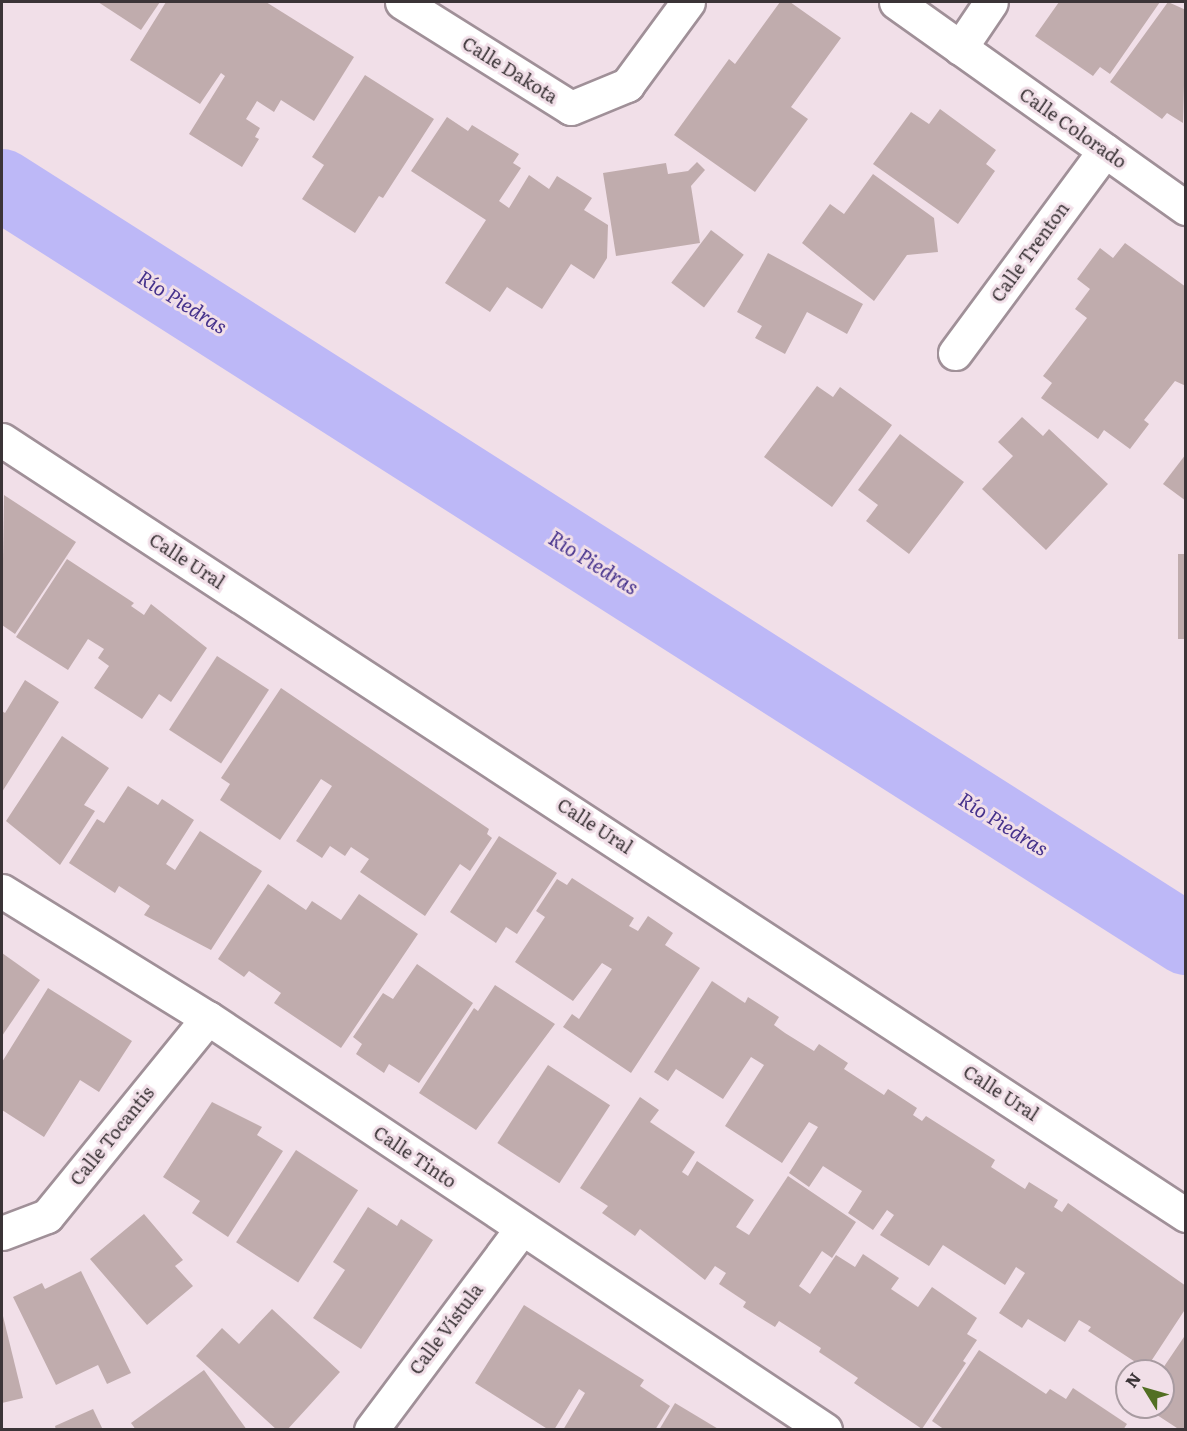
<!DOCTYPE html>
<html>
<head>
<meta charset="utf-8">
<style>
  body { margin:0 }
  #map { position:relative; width:1187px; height:1431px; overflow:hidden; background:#f1dfe8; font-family:Literata,serif }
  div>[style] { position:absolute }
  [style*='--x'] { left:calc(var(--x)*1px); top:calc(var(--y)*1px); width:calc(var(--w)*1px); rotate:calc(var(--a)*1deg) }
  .river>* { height:72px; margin:-36px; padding:0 36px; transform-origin:36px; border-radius:36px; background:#bdb8f7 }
  .building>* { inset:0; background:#c0acad; transform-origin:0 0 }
  .roads { filter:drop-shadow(2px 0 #a09098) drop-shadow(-2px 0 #a09098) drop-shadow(0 2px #a09098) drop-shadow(0 -2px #a09098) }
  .minor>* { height:33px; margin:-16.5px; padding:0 16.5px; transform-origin:16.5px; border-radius:16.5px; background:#fff }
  span { translate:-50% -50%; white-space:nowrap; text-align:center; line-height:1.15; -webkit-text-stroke:6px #f1dfe8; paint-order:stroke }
  .street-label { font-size:18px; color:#3b3437 }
  .water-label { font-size:20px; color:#46328c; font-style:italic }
  .frame { position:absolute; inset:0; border:3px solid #3b3437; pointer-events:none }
  .north { position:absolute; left:1115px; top:1359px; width:60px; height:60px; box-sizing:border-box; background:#f1dfe8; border:2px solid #a89ba1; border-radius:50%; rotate:307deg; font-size:16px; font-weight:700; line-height:24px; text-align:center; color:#3b3437 }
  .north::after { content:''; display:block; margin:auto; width:21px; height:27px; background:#526f23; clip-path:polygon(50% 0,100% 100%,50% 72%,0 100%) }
</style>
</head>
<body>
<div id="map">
  <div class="river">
    <i style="--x:2;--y:185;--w:1404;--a:32.49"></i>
  </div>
  <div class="building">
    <i style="clip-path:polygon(98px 2px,160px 2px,141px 30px)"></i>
    <i style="clip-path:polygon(166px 2px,266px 2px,354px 57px,314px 121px,281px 100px,274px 112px,257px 101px,246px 119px,260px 128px,255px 137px,259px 139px,242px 167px,189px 134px,225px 76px,221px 73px,200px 104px,130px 60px)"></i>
    <i style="clip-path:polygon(780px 2px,790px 2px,841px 38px,791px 107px,808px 119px,755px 192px,674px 135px,729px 59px,735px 64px)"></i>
    <i style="clip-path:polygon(1059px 2px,1160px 2px,1110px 74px,1100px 67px,1093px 76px,1035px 36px)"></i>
    <i style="clip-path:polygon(1168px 2px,1186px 10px,1183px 123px,1167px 113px,1162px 119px,1110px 82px)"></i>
    <i style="clip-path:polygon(365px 75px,434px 119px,383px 198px,379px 196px,355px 233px,302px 199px,324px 165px,312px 157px)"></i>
    <i style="clip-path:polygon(940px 109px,996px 150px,986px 164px,995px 171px,958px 224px,873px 164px,911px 112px,929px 124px)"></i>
    <i style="clip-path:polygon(447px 117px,468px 131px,472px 125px,519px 154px,513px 163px,521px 168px,499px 201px,509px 208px,529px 175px,549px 189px,557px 176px,592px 198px,584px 210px,608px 225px,607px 258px,594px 279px,571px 264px,542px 309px,507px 287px,490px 312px,445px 283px,486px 220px,411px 171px)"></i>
    <i style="clip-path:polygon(697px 162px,705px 170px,691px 186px,700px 243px,616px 256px,603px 173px,666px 163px,668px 174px,688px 171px)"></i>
    <i style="clip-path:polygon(873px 174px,934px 218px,938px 252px,907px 255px,874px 301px,802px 243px,830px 204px,844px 214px)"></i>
    <i style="left:711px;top:230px;width:41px;height:66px;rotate:37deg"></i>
    <i style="clip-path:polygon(1125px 243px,1186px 287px,1186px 386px,1175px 381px,1144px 420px,1149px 424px,1130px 449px,1104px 430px,1098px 439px,1041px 398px,1052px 383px,1043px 376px,1087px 318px,1075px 309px,1090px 289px,1077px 279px,1100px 248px,1113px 258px)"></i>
    <i style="clip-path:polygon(768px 253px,863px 304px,847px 334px,807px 312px,785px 354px,755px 338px,762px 326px,737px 312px)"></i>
    <i style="clip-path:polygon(817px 386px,833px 397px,840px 387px,892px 425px,832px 507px,764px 457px)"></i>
    <i style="clip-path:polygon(1022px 417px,1043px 436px,1049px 429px,1108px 484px,1046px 550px,982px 489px,1013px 456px,998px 442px)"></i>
    <i style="clip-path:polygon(900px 434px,964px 482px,909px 554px,866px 521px,878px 505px,858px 490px)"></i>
    <i style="clip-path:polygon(1186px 454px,1186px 501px,1163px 484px)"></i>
    <i style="clip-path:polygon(4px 495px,76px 542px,15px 634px,2px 625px)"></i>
    <i style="left:1178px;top:554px;width:8px;height:85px"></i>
    <i style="clip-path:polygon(67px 559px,134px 603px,131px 606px,144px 615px,151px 604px,207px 648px,171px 702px,159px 694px,142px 719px,94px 688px,109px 666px,98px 658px,104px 649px,88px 639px,68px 670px,16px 637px)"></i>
    <i style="left:217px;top:656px;width:62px;height:88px;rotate:33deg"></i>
    <i style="clip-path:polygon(25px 680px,59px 702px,2px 792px,2px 711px,5px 713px)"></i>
    <i style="clip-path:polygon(281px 688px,489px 829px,487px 834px,492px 838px,470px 871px,460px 864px,425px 916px,360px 872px,369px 859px,351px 847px,345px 856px,330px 846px,322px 858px,296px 841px,332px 786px,321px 779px,280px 840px,220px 800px,230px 784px,221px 778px)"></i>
    <i style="clip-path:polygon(62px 736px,109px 768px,84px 805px,95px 811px,60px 865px,6px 821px)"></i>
    <i style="clip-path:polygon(128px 786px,158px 805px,162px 799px,194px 820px,166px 864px,175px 870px,200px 831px,262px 871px,211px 950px,144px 915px,150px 906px,119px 886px,115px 893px,69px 863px,97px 819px,104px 823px)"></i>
    <i style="clip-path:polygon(499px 836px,557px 873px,517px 934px,506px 927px,496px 943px,450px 912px)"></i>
    <i style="clip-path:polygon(572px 878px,634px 918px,629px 926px,638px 931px,648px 916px,673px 933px,665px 945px,700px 968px,631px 1073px,563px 1027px,572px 1014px,579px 1019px,612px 969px,602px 963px,573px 1001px,515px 962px,545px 917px,536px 911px,557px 879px,567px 885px)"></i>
    <i style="clip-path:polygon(268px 884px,306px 910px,312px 901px,341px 920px,359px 894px,418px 934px,341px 1048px,274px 1003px,281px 993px,249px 971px,244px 977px,218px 959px)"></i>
    <i style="clip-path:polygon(2px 953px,40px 980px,2px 1036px)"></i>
    <i style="clip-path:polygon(417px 964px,473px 1003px,419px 1083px,389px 1064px,384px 1073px,356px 1054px,362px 1044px,353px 1037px,383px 993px,393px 999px)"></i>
    <i style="clip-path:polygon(712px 981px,745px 1003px,748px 997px,779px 1017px,774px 1025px,785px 1033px,814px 1051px,819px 1044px,848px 1063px,844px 1069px,884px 1095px,888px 1089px,917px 1108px,913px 1115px,922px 1121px,926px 1116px,995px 1160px,991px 1167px,1025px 1189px,1029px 1182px,1058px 1200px,1054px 1207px,1062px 1212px,1068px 1203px,1186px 1286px,1186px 1308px,1146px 1369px,1088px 1331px,1091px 1327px,1079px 1320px,1065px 1342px,1028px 1319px,1022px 1328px,999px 1313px,1025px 1273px,1016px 1267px,1005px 1285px,943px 1245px,929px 1266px,880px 1235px,894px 1215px,887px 1210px,873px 1230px,848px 1213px,862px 1191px,823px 1166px,809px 1187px,789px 1173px,818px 1127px,809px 1122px,782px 1163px,725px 1126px,764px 1065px,751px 1057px,723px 1099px,676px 1069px,668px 1081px,654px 1072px)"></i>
    <i style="clip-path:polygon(495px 985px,555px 1024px,476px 1130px,419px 1093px,474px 1008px,478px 1011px)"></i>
    <i style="clip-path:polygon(48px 988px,132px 1041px,99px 1092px,80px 1080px,44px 1137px,2px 1110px,2px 1062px)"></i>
    <i style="left:548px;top:1065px;width:74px;height:93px;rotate:33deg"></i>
    <i style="clip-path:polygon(640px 1097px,659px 1110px,650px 1122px,695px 1152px,682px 1172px,688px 1176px,697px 1161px,754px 1200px,736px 1227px,749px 1235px,788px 1176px,856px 1222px,832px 1258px,822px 1251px,799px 1286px,810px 1294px,836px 1255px,855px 1267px,863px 1254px,899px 1278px,891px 1289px,918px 1307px,932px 1287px,977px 1318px,967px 1334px,977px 1340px,963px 1361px,966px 1363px,922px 1429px,854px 1383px,858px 1378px,819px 1352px,821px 1348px,779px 1321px,775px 1327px,743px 1307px,746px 1302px,719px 1284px,726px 1273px,715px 1266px,705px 1280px,640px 1229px,635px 1236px,602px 1213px,608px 1206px,580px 1188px)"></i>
    <i style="clip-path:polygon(212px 1102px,262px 1127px,257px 1135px,283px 1151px,228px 1237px,192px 1213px,200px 1201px,163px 1177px)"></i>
    <i style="left:296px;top:1150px;width:74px;height:110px;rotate:33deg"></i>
    <i style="clip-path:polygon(368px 1207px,397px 1226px,401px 1219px,433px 1240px,361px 1349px,313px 1318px,345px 1270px,333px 1262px)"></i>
    <i style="clip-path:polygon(144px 1214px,183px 1260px,175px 1266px,193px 1286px,147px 1325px,90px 1259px)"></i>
    <i style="clip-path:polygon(81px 1271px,131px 1373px,107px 1384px,98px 1365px,56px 1385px,13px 1297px,42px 1283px,45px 1289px)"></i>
    <i style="clip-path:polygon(524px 1305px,644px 1380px,640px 1386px,670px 1406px,655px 1430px,563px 1430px,585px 1393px,579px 1389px,554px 1430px,549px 1430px,475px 1383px)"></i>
    <i style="clip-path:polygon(272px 1309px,340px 1372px,287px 1430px,277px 1430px,196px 1356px,222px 1328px,239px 1344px)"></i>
    <i style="clip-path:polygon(2px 1312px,23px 1398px,2px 1403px)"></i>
    <i style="clip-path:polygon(1186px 1334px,1186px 1430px,1180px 1430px,1157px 1415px,1173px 1391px,1163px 1384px,1161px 1371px)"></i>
    <i style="clip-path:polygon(979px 1350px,1046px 1394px,1050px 1389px,1066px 1399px,1073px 1388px,1127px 1424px,1123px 1430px,945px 1430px,932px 1421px)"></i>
    <i style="clip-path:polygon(204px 1370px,247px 1430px,136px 1430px,131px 1423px)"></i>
    <i style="clip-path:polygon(675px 1403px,720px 1430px,659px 1430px)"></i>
    <i style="clip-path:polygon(93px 1409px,103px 1430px,56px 1430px,55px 1426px)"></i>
  </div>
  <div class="roads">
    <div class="minor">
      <i style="--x:402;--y:2;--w:199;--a:32.1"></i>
      <i style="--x:571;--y:108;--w:61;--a:-22.3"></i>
      <i style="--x:627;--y:85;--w:103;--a:-53.7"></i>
      <i style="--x:896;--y:2;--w:356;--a:35.4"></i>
      <i style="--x:960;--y:48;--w:55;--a:-56"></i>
      <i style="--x:955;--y:353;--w:252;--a:-53.5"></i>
      <i style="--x:2;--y:440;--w:1415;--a:33.21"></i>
      <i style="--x:2;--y:891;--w:242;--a:31.7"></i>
      <i style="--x:208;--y:1018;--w:742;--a:33.73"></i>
      <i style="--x:2;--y:1233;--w:48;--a:-20.7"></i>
      <i style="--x:47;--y:1216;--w:255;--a:-50.9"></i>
      <i style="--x:371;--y:1430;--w:252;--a:-53.2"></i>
    </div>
  </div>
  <div class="street-label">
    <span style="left:510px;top:70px;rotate:32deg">Calle Dakota</span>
    <span style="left:1073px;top:128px;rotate:35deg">Calle Colorado</span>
    <span style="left:1030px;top:252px;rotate:-54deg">Calle Trenton</span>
    <span style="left:187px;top:561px;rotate:33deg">Calle Ural</span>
    <span style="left:595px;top:826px;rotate:33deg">Calle Ural</span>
    <span style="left:1001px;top:1093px;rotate:33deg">Calle Ural</span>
    <span style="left:112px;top:1136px;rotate:-51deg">Calle Tocantis</span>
    <span style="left:415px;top:1157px;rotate:34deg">Calle Tinto</span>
    <span style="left:446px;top:1329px;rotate:-53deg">Calle Vístula</span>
  </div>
  <div class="water-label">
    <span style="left:183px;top:301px;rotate:32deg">Río Piedras</span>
    <span style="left:594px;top:562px;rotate:32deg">Río Piedras</span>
    <span style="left:1004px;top:823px;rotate:32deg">Río Piedras</span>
  </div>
  <div class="frame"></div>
  <div class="north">N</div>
</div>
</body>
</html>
